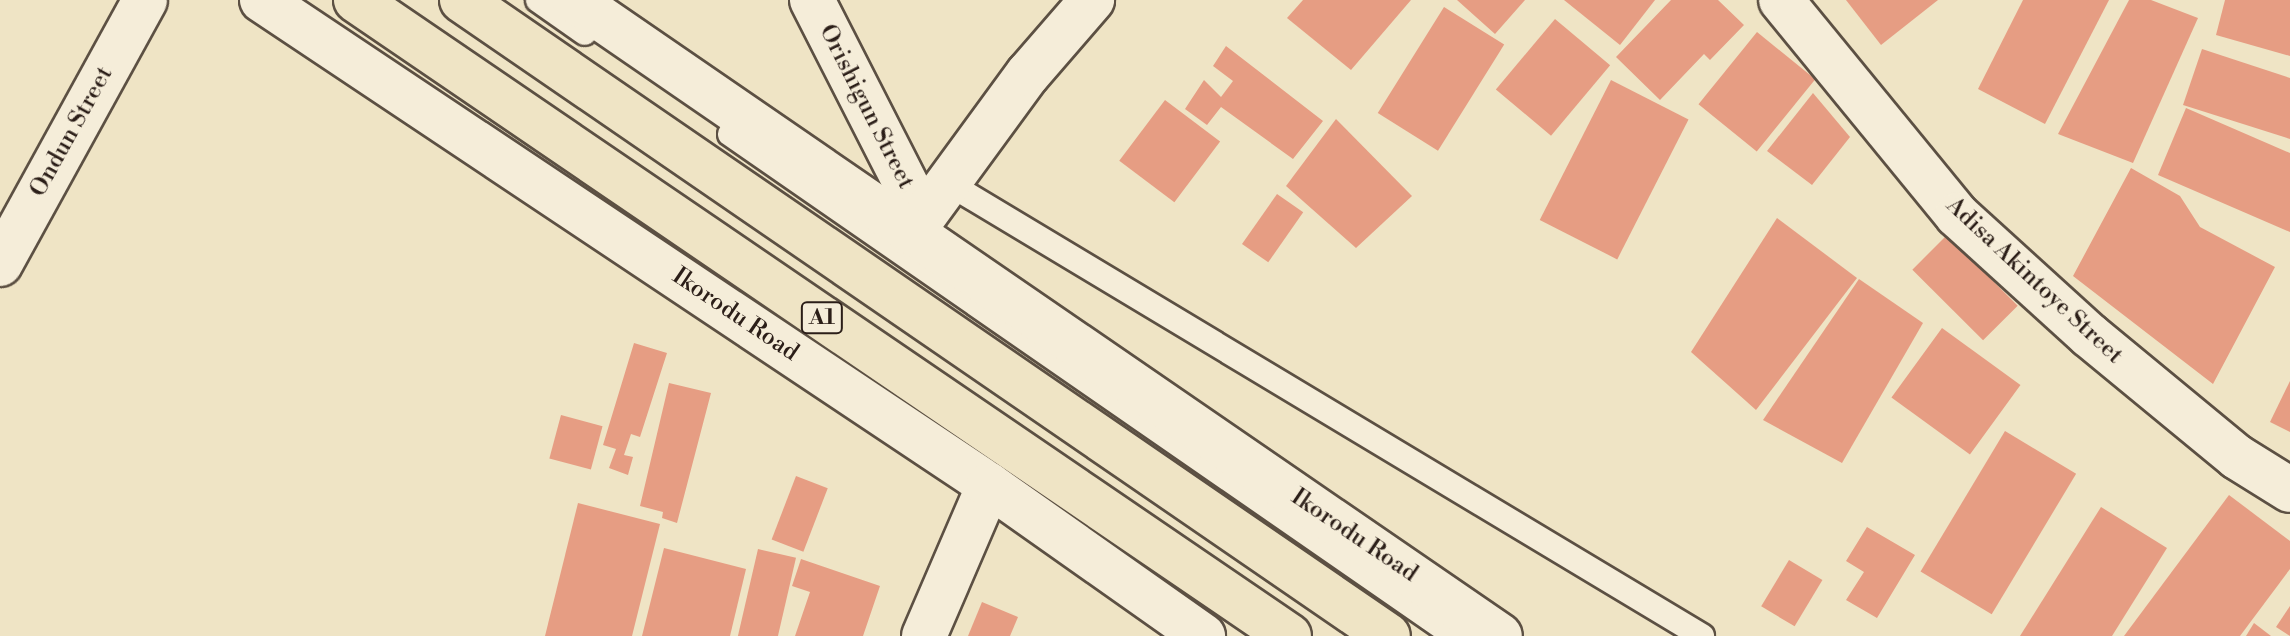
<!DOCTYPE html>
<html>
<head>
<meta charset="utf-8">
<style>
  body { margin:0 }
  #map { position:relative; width:2290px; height:636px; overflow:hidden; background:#efe4c5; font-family:"Libre Bodoni",serif }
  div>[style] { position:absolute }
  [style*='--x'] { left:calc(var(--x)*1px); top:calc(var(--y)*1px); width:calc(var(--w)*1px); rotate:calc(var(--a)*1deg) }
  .building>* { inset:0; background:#e69d83; transform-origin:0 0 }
  .roads { filter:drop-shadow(2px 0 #5c5043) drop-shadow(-2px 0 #5c5043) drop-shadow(0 2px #5c5043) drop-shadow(0 -2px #5c5043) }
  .lane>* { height:24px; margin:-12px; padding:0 12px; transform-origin:12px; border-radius:12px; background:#f5edd9 }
  .street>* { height:44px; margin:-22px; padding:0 22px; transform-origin:22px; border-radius:22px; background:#f5edd9 }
  .secondary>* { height:44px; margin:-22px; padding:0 22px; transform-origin:22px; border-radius:22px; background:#f5edd9 }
  .highway>* { height:44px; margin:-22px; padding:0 22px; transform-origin:22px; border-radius:22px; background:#efe4c5 }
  span { translate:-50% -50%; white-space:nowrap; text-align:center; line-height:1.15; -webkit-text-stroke:6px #f5edd9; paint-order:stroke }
  .shield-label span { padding:2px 6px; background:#f5edd9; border:2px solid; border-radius:6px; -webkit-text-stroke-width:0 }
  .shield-label { font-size:22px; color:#2b1e18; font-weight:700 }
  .street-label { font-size:24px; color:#2b1e18 }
</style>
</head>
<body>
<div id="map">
  <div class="building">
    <i style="clip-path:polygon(1303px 0,1411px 0,1351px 70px,1287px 18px)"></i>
    <i style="clip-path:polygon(1457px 0,1525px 0,1495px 34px)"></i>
    <i style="clip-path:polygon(1564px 0,1655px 0,1620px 45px)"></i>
    <i style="clip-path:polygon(1671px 0,1718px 0,1744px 25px,1710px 60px,1704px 54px,1660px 100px,1616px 57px)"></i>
    <i style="clip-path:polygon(1846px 0,1938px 0,1881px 45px)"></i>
    <i style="clip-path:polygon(2023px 0,2109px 0,2045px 124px,1978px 89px)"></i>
    <i style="clip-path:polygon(2129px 0,2151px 0,2198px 18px,2133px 163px,2058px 134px)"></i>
    <i style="clip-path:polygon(2225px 0,2290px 0,2290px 56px,2216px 35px)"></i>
    <i style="left:1444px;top:7px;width:71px;height:125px;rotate:32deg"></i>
    <i style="left:1555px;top:19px;width:72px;height:92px;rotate:40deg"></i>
    <i style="left:1757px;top:32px;width:75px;height:93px;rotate:39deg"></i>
    <i style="clip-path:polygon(1226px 46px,1323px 121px,1293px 159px,1221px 107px,1207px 125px,1185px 109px,1204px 80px,1221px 97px,1233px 81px,1213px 66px)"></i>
    <i style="clip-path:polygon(2202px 49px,2290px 78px,2290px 139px,2183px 105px)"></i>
    <i style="left:1611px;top:80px;width:87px;height:157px;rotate:27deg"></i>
    <i style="clip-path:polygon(1813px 93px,1850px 137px,1812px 185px,1767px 151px)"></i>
    <i style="left:1165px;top:100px;width:69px;height:76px;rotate:37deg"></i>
    <i style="clip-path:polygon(2186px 108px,2290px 153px,2290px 232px,2158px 175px)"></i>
    <i style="clip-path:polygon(1336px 119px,1412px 196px,1356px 248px,1286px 186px)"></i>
    <i style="clip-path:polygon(2131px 168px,2180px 196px,2200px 227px,2275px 267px,2213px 384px,2073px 276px)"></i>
    <i style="left:1277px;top:194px;width:32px;height:61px;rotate:35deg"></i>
    <i style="clip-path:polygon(1777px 218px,1857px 278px,1756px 410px,1691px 352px)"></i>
    <i style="left:1947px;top:235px;width:100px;height:49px;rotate:45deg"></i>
    <i style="clip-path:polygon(1859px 279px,1923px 323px,1842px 463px,1763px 420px)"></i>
    <i style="left:1942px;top:328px;width:97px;height:86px;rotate:36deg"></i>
    <i style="clip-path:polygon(634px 343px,667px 353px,640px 437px,631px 434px,624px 455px,633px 457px,628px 475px,609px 468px,616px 449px,603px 445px)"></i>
    <i style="clip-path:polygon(2290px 381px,2290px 432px,2270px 422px)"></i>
    <i style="clip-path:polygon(669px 383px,711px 393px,677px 523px,662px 518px,663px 512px,640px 506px)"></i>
    <i style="left:561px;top:415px;width:43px;height:45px;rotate:15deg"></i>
    <i style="left:2005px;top:431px;width:83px;height:164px;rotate:31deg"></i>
    <i style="left:796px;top:476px;width:34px;height:68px;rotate:21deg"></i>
    <i style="clip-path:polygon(2229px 495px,2290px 541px,2290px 569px,2240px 636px,2124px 636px)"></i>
    <i style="clip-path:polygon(578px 503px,660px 524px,632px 636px,545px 636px)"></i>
    <i style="clip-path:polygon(2101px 507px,2167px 548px,2112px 636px,2020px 636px)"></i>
    <i style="clip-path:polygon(1867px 527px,1915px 555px,1877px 618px,1846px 600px,1864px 572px,1846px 561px)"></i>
    <i style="clip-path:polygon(664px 548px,746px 569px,730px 636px,642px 636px)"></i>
    <i style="left:758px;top:549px;width:39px;height:90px;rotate:13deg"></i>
    <i style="clip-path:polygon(801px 559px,880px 586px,863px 636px,795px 636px,810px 592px,792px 586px)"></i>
    <i style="left:1789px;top:560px;width:39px;height:54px;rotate:31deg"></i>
    <i style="clip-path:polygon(982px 602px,1018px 617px,1010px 636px,968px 636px)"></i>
    <i style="clip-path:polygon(2290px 606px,2290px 636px,2276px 627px)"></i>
    <i style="clip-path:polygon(2254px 623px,2271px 636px,2246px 636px)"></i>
  </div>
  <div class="roads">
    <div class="lane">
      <i style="--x:538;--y:0;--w:57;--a:35.1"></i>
      <i style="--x:730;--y:134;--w:882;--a:34.7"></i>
      <i style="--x:946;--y:182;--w:882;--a:30.99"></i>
    </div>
    <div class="street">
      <i style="--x:812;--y:0;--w:240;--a:63"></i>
      <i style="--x:1781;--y:0;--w:278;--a:50.7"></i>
      <i style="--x:1957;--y:215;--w:178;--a:42.3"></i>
      <i style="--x:2089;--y:335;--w:192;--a:39.5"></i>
      <i style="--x:2237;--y:457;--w:62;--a:31.9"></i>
      <i style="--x:910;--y:235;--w:200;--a:-53.8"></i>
      <i style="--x:1028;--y:74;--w:98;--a:-49.1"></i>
      <i style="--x:0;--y:264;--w:301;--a:-61.2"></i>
      <i style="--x:924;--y:636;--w:164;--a:-66.7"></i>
    </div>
    <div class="secondary">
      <i style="--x:262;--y:0;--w:874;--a:33.71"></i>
      <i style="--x:989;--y:485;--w:262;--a:35.2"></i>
      <i style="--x:574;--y:0;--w:1123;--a:34.48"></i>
    </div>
    <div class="highway">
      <i style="--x:356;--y:0;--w:1129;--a:34.28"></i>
      <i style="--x:462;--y:0;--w:1123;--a:34.48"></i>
    </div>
  </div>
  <div class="shield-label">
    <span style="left:822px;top:318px">A1</span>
  </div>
  <div class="street-label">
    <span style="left:866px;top:107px;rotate:63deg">Orishigun Street</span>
    <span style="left:72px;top:132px;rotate:-61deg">Ondun Street</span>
    <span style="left:2034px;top:281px;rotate:43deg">Adisa Akintoye Street</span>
    <span style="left:735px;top:315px;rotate:34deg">Ikorodu Road</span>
    <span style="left:1354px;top:536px;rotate:34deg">Ikorodu Road</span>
  </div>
</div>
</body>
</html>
